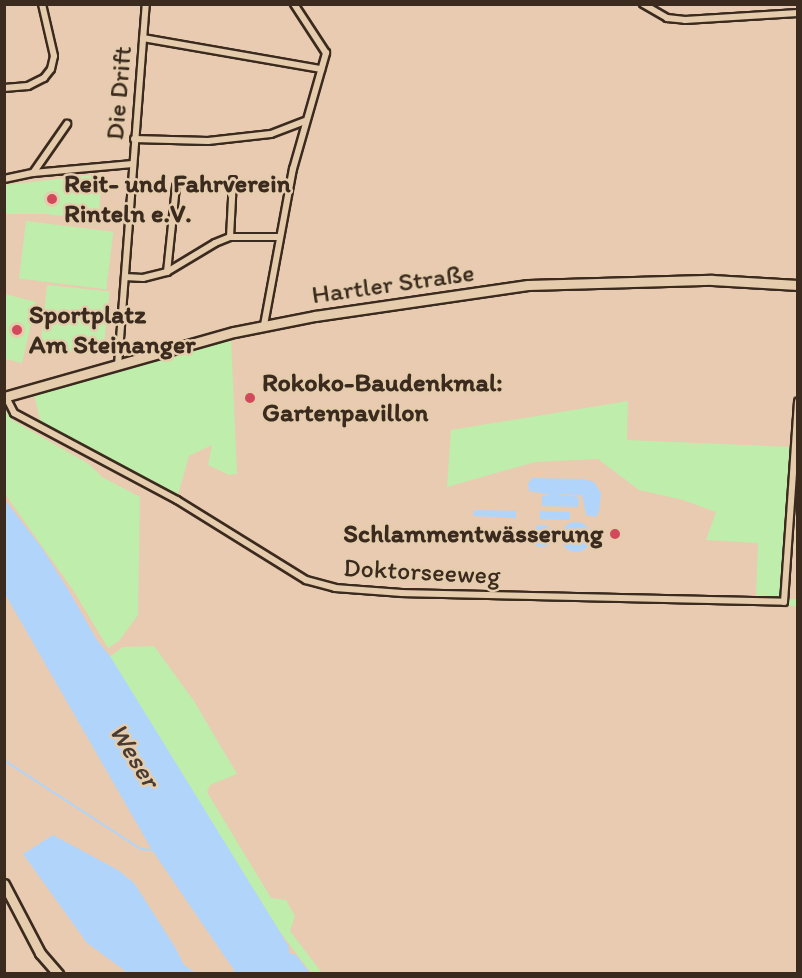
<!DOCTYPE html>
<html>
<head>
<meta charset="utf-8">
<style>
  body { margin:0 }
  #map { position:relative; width:802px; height:978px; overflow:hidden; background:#e9cbb1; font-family:Itim,sans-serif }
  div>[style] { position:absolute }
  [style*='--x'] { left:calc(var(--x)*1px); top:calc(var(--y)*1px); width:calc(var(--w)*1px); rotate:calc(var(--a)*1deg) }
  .green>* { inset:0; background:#bfedab; transform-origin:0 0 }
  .water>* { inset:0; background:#b1d5fa; transform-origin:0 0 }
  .round { border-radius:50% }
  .stream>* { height:1.5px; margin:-0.75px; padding:0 0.75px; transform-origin:0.75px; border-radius:0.75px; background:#b1d5fa }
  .roads { filter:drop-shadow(2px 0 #3b2a1e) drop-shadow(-2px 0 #3b2a1e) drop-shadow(0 2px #3b2a1e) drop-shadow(0 -2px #3b2a1e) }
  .street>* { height:6px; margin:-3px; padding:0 3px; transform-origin:3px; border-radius:3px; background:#e5ccad }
  .secondary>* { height:9px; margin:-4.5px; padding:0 4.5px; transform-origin:4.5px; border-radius:4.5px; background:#e5ccad }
  .dots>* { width:16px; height:16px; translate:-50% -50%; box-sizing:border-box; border:3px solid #e5ccad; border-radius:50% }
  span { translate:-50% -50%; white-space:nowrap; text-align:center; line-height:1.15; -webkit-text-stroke:5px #e5ccad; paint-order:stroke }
  .street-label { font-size:26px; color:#3b2a1e }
  .poi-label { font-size:26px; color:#3b2a1e; font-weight:700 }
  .left { translate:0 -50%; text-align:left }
  .right { translate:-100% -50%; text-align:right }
  .water-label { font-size:27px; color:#473b34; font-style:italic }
  .frame { position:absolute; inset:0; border:6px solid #3b2a1e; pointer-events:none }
</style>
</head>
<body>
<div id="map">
  <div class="green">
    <i style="clip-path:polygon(101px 174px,99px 220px,46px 214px,5px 214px,5px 185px)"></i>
    <i style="left:26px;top:221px;width:88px;height:58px;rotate:7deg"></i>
    <i style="left:47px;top:285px;width:63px;height:64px;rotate:6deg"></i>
    <i style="clip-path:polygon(5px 294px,36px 302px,22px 363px,5px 359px)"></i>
    <i style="clip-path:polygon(231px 338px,237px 474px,229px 475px,208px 465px,212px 445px,189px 456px,177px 498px,41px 423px,34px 395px)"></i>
    <i style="clip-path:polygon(628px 401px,627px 440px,792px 447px,782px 590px,790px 599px,797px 599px,797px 606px,402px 595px,402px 587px,496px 594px,504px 591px,756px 598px,758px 543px,706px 540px,716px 512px,683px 500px,639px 490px,598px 459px,535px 462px,447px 487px,451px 430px)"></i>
    <i style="clip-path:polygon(5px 410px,12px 420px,89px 464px,102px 477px,140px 497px,138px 615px,119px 641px,108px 648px,73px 590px,5px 494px)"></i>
    <i style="clip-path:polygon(154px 646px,194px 701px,237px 774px,210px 785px,207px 792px,271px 898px,286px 900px,295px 916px,290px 931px,322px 973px,311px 973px,280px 932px,108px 658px,123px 647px)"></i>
  </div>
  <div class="water">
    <i style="clip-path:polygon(533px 478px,584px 479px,594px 482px,601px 493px,599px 512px,596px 517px,586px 515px,582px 495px,555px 494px,579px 497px,578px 507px,542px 506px,542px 496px,551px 495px,529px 491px,528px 483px)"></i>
    <i style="clip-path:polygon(5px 500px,42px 548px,69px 591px,97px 640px,110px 656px,280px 932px,289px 947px,289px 953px,296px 955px,310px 973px,236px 973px,152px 850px,5px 594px)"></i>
    <i style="clip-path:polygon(474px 510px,516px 511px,516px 518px,473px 516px)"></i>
    <i style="left:540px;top:511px;width:30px;height:8px;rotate:2deg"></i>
    <i class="round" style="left:561px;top:522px;width:30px;height:30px"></i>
    <i class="round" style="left:531px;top:525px;width:22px;height:22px"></i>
    <i style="clip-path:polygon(53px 835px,118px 870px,134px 883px,175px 947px,184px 965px,196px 973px,128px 973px,87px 943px,23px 854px)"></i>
  </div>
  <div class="stream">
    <i style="--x:4;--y:760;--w:163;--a:33"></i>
    <i style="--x:141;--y:849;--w:12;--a:5"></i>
  </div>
  <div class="roads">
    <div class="street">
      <i style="--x:643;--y:4;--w:28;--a:30"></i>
      <i style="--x:667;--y:18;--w:18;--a:6"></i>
      <i style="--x:685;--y:20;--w:113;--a:-3.5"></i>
      <i style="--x:143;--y:38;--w:181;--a:9.9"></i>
      <i style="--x:4;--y:88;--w:24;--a:-5"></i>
      <i style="--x:28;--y:86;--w:18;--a:-27"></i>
      <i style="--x:44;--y:78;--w:11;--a:-52"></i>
      <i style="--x:51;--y:69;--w:13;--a:-77"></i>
      <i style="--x:54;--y:56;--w:53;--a:-103"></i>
      <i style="--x:134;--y:139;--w:74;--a:1.5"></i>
      <i style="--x:208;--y:141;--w:63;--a:-6.3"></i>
      <i style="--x:271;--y:134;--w:36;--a:-21"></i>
      <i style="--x:33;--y:173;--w:60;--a:-55.2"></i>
      <i style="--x:4;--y:179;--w:30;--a:-12"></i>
      <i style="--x:33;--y:173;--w:100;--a:-5.1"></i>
      <i style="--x:230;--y:237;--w:57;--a:-87"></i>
      <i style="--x:167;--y:272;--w:86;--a:-84"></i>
      <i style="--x:125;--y:277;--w:18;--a:3"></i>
      <i style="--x:143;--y:278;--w:25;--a:-14"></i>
      <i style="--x:167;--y:272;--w:56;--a:-31.1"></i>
      <i style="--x:215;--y:243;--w:16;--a:-22"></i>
      <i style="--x:230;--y:237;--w:49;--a:0"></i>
      <i style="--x:264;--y:325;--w:159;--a:-79.5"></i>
      <i style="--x:293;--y:169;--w:121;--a:-74.1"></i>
      <i style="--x:326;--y:53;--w:59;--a:-123.1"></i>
      <i style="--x:118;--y:365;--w:362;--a:-85.6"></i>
      <i style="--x:6;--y:397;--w:18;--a:63"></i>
      <i style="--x:14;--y:413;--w:185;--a:28.1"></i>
      <i style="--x:177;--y:500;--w:152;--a:31.8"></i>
      <i style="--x:306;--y:580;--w:30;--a:15"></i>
      <i style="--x:335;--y:588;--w:67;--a:4.3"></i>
      <i style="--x:402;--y:593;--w:382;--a:1.3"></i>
      <i style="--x:784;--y:602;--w:201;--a:-86"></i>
    </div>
    <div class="secondary">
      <i style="--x:4;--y:397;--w:239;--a:-15.8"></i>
      <i style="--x:234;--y:332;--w:83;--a:-11.2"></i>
      <i style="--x:315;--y:316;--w:215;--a:-8.3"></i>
      <i style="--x:528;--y:285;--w:184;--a:-1.6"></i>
      <i style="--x:712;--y:280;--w:86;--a:3.3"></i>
      <i style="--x:4;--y:884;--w:78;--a:62.4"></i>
      <i style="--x:40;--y:953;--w:28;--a:49"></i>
    </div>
  </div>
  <div class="dots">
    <i style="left:52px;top:199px;background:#d1495b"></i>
    <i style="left:17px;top:330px;background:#d1495b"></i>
    <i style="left:250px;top:398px;background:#d1495b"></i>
    <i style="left:615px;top:534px;background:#d1495b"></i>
  </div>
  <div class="street-label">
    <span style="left:119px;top:93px;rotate:-85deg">Die Drift</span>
    <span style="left:393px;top:284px;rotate:-8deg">Hartler Straße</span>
    <span style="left:422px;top:572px;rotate:3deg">Doktorseeweg</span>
  </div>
  <div class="poi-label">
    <span class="left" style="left:64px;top:199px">Reit- und Fahrverein<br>Rinteln e.V.</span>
    <span class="left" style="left:29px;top:330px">Sportplatz<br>Am Steinanger</span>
    <span class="left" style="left:262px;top:398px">Rokoko-Baudenkmal:<br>Gartenpavillon</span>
    <span class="right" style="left:603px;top:534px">Schlammentwässerung</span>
  </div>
  <div class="water-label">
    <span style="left:135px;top:755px;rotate:58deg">Weser</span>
  </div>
  <div class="frame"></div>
</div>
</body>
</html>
